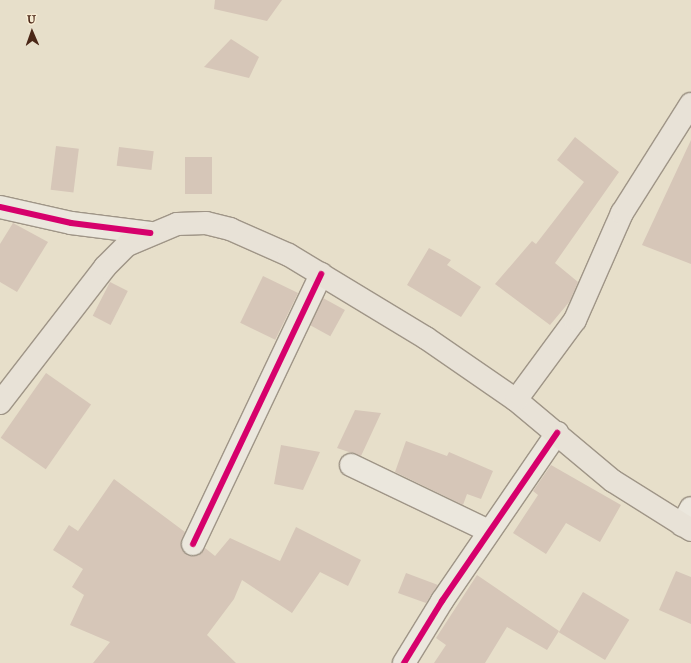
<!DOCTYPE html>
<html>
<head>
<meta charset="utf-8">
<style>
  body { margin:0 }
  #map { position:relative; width:691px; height:663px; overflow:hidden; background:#e7dfca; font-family:"IM FELL Great Primer",serif }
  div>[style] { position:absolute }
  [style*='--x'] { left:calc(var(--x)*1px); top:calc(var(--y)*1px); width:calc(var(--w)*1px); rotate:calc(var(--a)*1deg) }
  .building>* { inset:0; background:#d6c6b8; transform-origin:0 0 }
  .roads { filter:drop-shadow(1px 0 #9f9587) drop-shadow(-1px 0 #9f9587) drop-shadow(0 1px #9f9587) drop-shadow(0 -1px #9f9587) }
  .minor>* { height:22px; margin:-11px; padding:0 11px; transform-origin:11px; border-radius:11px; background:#ebe7dd }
  .major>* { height:22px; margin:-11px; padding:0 11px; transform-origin:11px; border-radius:11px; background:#e8e2d7 }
  .highway>* { height:22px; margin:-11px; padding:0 11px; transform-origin:11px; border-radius:11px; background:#e8e2d7 }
  .cycleway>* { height:6px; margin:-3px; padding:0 3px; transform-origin:3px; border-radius:3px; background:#d6006c }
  span { translate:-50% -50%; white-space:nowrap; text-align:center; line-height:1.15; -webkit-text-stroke:3px #f8edd4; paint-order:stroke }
  .north { position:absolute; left:12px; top:12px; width:40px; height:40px; -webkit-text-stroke:3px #f8edd4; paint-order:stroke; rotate:358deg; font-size:11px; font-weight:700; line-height:16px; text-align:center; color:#4b2717 }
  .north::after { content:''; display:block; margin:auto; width:14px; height:18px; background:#4b2717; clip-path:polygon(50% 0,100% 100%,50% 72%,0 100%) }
</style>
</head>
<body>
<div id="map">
  <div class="building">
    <i style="clip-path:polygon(215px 0,282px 0,267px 21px,214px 9px)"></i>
    <i style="clip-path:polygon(231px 39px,259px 57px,249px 78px,204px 67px)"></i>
    <i style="clip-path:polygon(575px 137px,619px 172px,555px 263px,578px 282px,570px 301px,550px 325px,495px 284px,532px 241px,536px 244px,584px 182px,557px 160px)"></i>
    <i style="clip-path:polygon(691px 140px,691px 264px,642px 245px)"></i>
    <i style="left:56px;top:146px;width:23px;height:44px;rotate:7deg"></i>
    <i style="left:119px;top:147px;width:35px;height:19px;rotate:7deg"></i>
    <i style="left:185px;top:157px;width:27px;height:37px"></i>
    <i style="clip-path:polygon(13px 223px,48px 242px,17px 292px,0 282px,0 244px)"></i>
    <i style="clip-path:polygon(429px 248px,451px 260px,447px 265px,481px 287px,461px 317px,407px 285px)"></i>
    <i style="left:263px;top:276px;width:39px;height:52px;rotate:26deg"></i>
    <i style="left:110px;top:282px;width:20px;height:38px;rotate:27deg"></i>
    <i style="left:323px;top:298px;width:25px;height:30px;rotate:29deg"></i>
    <i style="left:46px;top:373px;width:55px;height:79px;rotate:35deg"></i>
    <i style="clip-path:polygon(355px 410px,381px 413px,361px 456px,337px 448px)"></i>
    <i style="clip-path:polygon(406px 441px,447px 456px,449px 452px,493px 471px,481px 499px,467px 494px,463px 505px,395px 472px)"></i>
    <i style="clip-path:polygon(281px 445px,320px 452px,303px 490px,274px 484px)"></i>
    <i style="clip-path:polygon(551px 465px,621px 505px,600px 542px,566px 523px,546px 554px,513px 533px,538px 495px,533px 491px)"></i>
    <i style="clip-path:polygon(114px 479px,185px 532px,181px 545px,188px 555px,200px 554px,205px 548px,215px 556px,230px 538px,280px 561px,296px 527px,361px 560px,348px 586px,320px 572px,292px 613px,242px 580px,234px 599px,207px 635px,236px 663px,93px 663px,110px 642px,70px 625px,84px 595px,72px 587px,83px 569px,53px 550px,69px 525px,78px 531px)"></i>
    <i style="clip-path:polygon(676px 571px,691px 577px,691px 624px,659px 610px)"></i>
    <i style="clip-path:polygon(406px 573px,438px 585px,426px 603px,398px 593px)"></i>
    <i style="clip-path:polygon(477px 575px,559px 631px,547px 650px,507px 627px,485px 663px,434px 663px,446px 645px,436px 638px)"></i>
    <i style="left:583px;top:592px;width:54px;height:47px;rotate:31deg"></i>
  </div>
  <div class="roads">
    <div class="minor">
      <i style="--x:0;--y:207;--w:73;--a:12.7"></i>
      <i style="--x:71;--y:223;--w:80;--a:7.2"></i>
      <i style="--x:351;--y:465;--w:153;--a:25.6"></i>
      <i style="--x:682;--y:525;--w:19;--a:-62"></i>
      <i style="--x:193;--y:544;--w:299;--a:-64.6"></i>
      <i style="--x:404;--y:663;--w:73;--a:-58.5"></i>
      <i style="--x:442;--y:601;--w:204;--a:-55.6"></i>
    </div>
    <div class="major">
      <i style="--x:516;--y:400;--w:126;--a:39.9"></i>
      <i style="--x:613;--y:481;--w:92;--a:32.1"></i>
    </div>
    <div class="highway">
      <i style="--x:0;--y:403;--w:172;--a:-52.3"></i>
      <i style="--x:105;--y:267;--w:31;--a:-45"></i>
      <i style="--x:127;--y:245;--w:54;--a:-22.8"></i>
      <i style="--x:177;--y:224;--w:29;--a:-2"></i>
      <i style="--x:206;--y:223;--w:25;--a:14"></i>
      <i style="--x:230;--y:229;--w:64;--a:23.8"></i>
      <i style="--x:289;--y:255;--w:160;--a:31.2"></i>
      <i style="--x:426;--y:338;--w:109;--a:34.6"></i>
      <i style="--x:516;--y:400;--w:99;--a:-53.6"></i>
      <i style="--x:575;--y:320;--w:117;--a:-66.3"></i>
      <i style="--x:622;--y:213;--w:129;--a:-57.7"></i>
    </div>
  </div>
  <div class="cycleway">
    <i style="--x:0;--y:207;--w:73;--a:12.7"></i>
    <i style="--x:71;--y:223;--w:80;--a:7.2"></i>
    <i style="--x:193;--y:544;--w:299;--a:-64.6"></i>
    <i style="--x:404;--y:663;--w:73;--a:-58.5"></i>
    <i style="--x:442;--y:601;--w:204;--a:-55.6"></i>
  </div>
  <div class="north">U</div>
</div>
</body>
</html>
